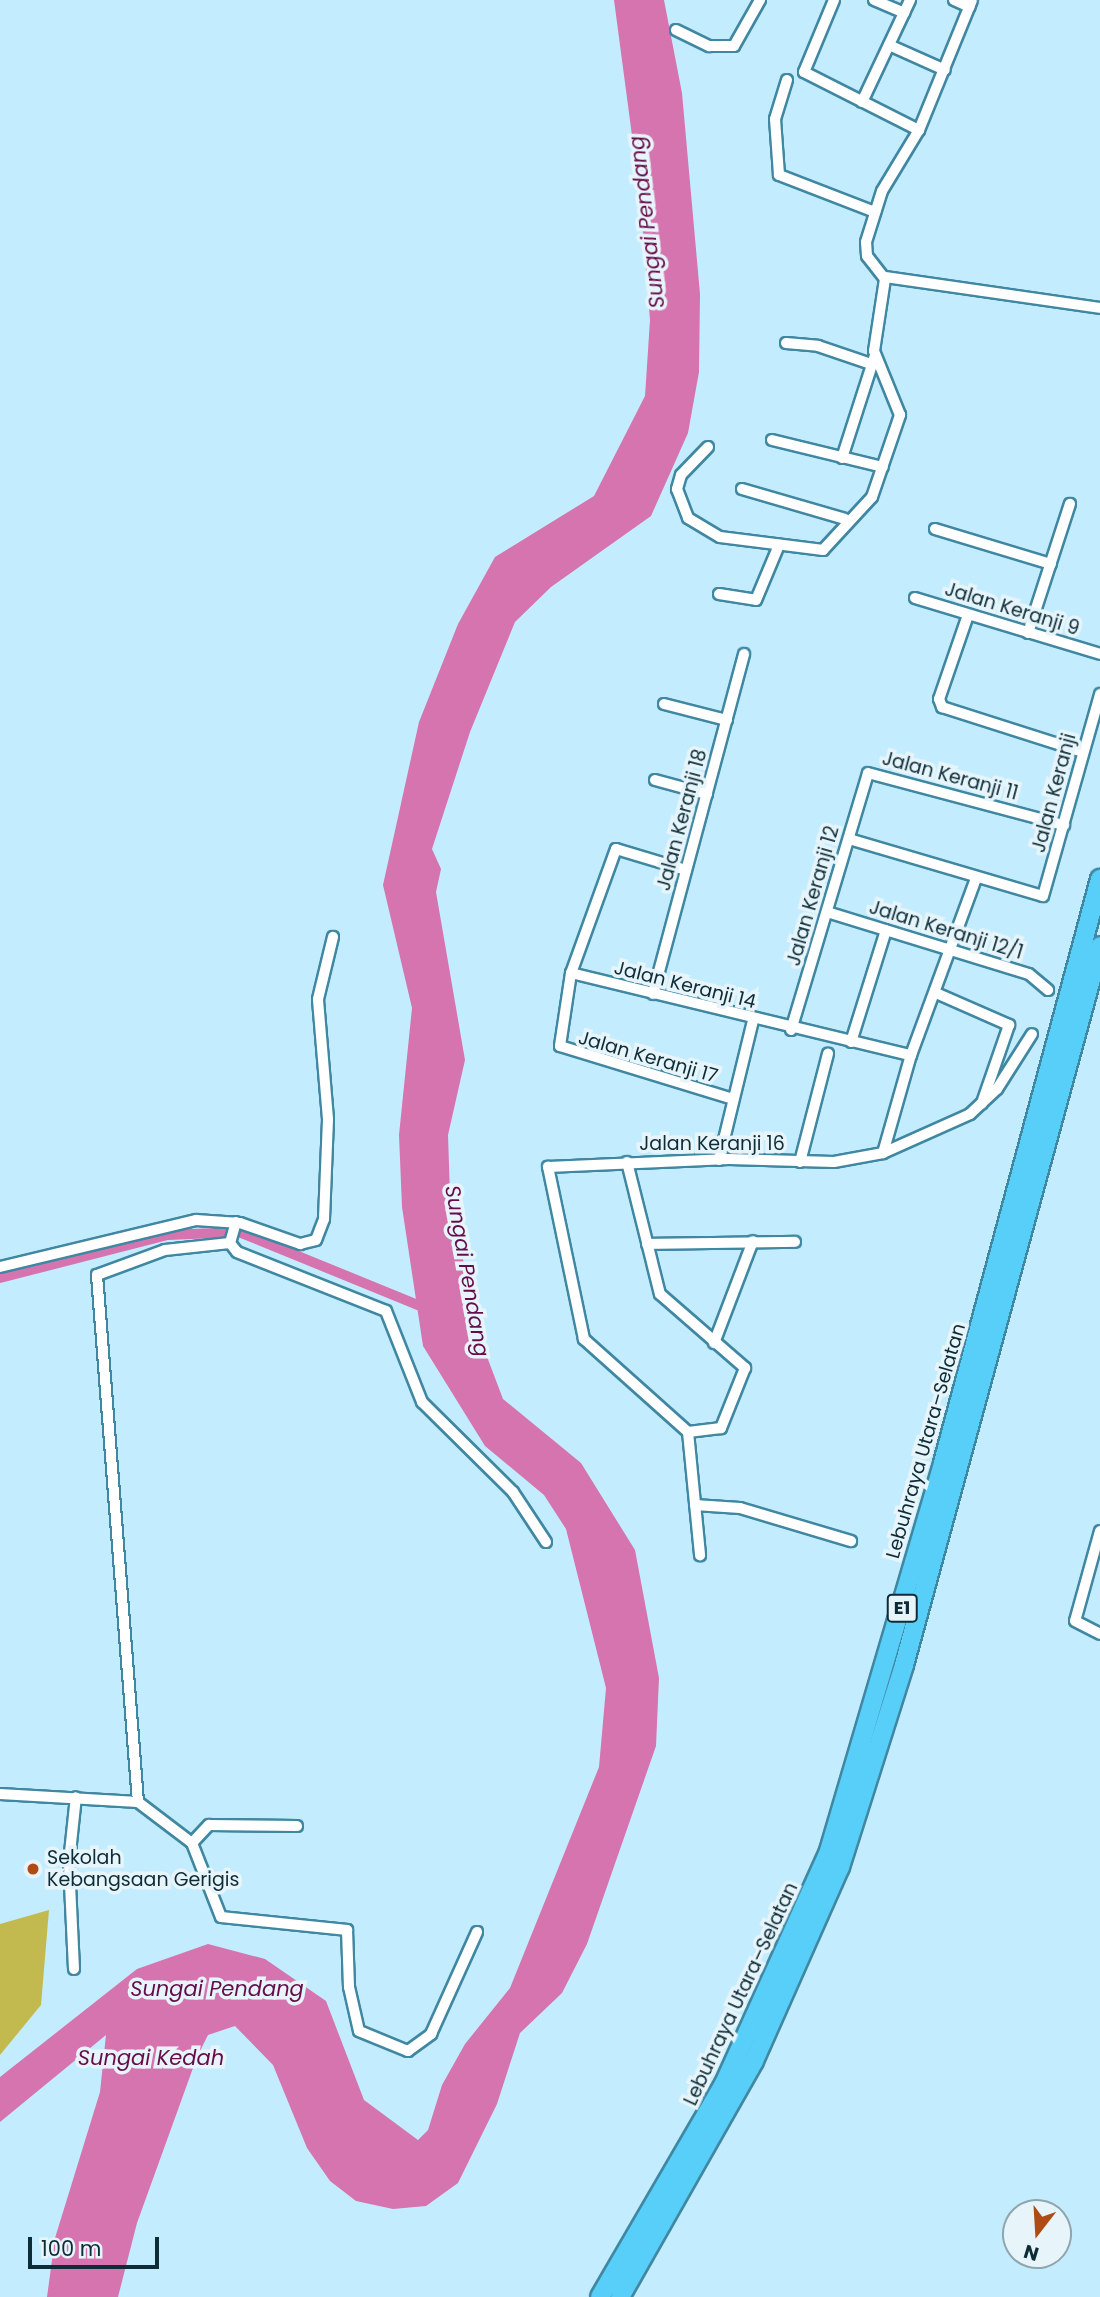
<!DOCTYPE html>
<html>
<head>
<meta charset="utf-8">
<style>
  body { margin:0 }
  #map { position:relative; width:1100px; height:2297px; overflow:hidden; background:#c3edfe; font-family:Poppins,sans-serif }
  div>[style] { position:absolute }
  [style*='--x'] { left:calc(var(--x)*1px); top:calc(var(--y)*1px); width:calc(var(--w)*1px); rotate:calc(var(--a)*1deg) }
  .green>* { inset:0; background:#c3ba4f }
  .water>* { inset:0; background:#d574ae }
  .canal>* { height:10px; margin:-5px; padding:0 5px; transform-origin:5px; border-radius:5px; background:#d574ae }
  .roads { filter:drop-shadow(2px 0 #4087a2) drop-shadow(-2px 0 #4087a2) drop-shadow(0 2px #4087a2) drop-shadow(0 -2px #4087a2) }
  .street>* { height:10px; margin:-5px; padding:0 5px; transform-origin:5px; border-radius:5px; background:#fff }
  .highway>* { height:18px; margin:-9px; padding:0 9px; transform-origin:9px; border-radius:9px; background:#58cff9 }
  .dots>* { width:19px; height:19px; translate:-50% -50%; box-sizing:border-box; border:4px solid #e7f5fb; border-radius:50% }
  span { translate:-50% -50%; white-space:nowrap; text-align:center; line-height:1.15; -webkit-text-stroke:7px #e7f5fb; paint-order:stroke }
  .shield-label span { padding:2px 5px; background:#e7f5fb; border:2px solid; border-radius:5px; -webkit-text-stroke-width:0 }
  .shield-label { font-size:18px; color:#0d2c37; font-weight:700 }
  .street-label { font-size:19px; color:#0d2c37 }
  .poi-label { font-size:19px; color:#0d2c37 }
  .left { translate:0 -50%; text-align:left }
  .water-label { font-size:21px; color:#660c4a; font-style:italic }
  .north { position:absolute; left:1002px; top:2199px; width:70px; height:70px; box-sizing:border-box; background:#e7f5fb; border:2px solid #90a5ad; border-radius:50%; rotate:197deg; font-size:19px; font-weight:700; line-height:28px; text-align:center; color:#0d2c37 }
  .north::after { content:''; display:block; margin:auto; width:24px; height:32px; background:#af4c15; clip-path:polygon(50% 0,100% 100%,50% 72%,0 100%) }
  .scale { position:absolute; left:28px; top:2237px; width:131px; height:32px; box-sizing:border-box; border:4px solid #0d2c37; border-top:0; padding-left:9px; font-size:21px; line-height:24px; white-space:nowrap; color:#0d2c37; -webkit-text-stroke:5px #e7f5fb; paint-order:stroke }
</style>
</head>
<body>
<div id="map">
  <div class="green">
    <i style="clip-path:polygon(49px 1910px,41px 2005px,0 2055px,0 1924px)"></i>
  </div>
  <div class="water">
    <i style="clip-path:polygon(614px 0,664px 0,682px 93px,700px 294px,699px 372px,688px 433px,651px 516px,551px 587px,515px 622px,470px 732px,432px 849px,441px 869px,436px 892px,465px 1060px,448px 1135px,450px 1195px,478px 1333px,503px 1399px,581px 1463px,635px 1550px,659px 1678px,656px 1746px,587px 1944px,562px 1993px,520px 2033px,497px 2104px,458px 2183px,426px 2206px,393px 2209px,356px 2201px,330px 2181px,307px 2148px,273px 2065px,235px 2026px,208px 2035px,197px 2057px,137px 2223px,118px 2297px,47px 2297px,55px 2238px,100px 2092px,106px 2035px,0 2122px,0 2077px,137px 1969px,208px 1944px,265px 1959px,326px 2001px,364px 2100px,418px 2140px,428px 2130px,442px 2085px,465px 2044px,510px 1988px,599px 1767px,606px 1688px,566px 1529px,544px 1495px,485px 1446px,423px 1346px,402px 1207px,399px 1135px,412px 1008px,383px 885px,419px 722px,458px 624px,495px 557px,594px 496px,645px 396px,650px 320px,640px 196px)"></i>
  </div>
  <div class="canal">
    <i style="--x:0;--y:1278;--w:173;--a:-14.4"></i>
    <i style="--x:168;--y:1235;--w:71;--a:-2.4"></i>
    <i style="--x:239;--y:1232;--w:206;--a:22.2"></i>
  </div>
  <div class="roads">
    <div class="street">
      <i style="--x:834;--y:0;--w:78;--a:112.6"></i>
      <i style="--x:804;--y:72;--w:129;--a:26.8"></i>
      <i style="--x:874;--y:0;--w:33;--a:23"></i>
      <i style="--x:954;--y:0;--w:17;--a:24"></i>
      <i style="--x:676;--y:30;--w:37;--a:26"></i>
      <i style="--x:709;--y:46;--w:25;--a:0"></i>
      <i style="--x:734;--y:46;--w:53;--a:-60.5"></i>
      <i style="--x:889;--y:45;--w:61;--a:24.1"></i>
      <i style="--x:787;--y:80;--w:41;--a:107.1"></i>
      <i style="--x:775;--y:119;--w:56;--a:85.9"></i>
      <i style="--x:779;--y:175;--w:103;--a:21.1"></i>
      <i style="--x:862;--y:102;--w:113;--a:-64.8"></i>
      <i style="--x:885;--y:277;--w:217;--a:8.2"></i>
      <i style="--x:786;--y:343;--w:32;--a:5"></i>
      <i style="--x:818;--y:346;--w:56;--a:18.8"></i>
      <i style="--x:772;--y:440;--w:114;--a:13.7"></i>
      <i style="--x:708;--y:447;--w:39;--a:134"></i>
      <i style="--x:681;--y:475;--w:15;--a:106"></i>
      <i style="--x:677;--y:489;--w:31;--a:69"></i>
      <i style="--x:688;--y:518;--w:37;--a:31"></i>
      <i style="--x:720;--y:537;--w:104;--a:7.2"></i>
      <i style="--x:823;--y:550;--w:72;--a:-47.2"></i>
      <i style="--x:872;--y:497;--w:87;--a:-71.1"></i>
      <i style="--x:900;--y:415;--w:69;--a:-112.1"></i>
      <i style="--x:874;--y:351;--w:73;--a:-81.3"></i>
      <i style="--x:885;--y:279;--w:29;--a:-128"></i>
      <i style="--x:867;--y:256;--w:14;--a:-94"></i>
      <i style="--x:866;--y:242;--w:53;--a:-72.6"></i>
      <i style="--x:882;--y:191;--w:71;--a:-58.8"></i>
      <i style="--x:919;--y:130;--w:140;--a:-67.8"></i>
      <i style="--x:842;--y:458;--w:108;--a:-72.2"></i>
      <i style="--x:742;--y:489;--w:107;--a:16.2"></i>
      <i style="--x:935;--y:529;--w:121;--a:16.8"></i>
      <i style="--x:719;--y:594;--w:37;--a:9"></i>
      <i style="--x:756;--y:600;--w:60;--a:-67.3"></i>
      <i style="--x:915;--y:598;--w:193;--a:16.8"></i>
      <i style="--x:968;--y:615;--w:89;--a:109"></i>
      <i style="--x:939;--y:699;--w:9;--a:69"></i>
      <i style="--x:942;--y:707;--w:148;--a:17.7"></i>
      <i style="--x:1028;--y:633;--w:136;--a:-72"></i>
      <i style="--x:664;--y:704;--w:65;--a:14.3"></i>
      <i style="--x:655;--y:780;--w:54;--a:15.1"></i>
      <i style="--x:849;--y:839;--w:202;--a:16.4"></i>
      <i style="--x:1043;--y:896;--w:210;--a:-74.2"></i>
      <i style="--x:686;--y:870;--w:73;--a:-163.3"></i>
      <i style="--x:616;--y:849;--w:132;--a:109.9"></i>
      <i style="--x:571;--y:973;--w:74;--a:98.6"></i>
      <i style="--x:560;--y:1046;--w:181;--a:17"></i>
      <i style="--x:827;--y:912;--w:211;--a:17.1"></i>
      <i style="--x:1029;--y:974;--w:25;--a:40"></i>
      <i style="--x:571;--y:973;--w:350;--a:13.6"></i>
      <i style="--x:936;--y:993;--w:80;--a:23.7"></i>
      <i style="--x:1009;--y:1025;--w:83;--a:109.1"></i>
      <i style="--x:653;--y:994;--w:352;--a:-75"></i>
      <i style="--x:791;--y:1030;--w:268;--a:-73.3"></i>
      <i style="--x:868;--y:773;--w:203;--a:14.9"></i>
      <i style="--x:851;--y:1042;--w:117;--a:-72.6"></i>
      <i style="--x:883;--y:1153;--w:102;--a:-74.1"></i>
      <i style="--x:911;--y:1055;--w:189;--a:-69.8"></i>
      <i style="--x:719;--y:1160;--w:144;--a:-76.3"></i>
      <i style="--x:627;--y:1162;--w:136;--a:76"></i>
      <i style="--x:660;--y:1294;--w:113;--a:41"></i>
      <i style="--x:745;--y:1368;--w:65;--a:111.8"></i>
      <i style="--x:721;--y:1428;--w:33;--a:173"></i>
      <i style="--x:800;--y:1162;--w:112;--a:-75.5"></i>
      <i style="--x:236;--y:1222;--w:22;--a:106"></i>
      <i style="--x:230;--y:1243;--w:11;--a:52"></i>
      <i style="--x:237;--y:1252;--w:160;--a:21.6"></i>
      <i style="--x:386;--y:1311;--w:98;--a:68.4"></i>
      <i style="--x:422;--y:1402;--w:128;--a:44.7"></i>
      <i style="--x:513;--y:1492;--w:60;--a:56.6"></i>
      <i style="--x:647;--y:1244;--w:148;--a:-0.8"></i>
      <i style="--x:0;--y:1267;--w:202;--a:-13.5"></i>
      <i style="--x:196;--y:1220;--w:44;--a:3.9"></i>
      <i style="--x:240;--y:1223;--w:64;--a:19.3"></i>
      <i style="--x:300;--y:1244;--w:16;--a:-14"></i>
      <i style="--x:316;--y:1240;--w:22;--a:-69"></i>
      <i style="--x:324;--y:1219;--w:100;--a:-87.7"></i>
      <i style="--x:328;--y:1119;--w:120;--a:-94.8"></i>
      <i style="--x:318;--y:999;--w:64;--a:-76.4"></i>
      <i style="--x:714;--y:1343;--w:109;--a:-69.1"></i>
      <i style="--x:688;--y:1432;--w:140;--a:-138.2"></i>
      <i style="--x:584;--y:1339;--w:176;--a:-101.8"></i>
      <i style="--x:548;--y:1167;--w:181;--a:-2.5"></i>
      <i style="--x:729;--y:1159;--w:105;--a:1.6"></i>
      <i style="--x:834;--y:1162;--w:50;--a:-10.4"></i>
      <i style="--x:883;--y:1153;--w:95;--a:-24.1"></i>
      <i style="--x:970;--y:1114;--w:37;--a:-43"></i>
      <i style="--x:997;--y:1089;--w:65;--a:-57.5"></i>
      <i style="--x:688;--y:1432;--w:124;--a:84.4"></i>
      <i style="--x:695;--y:1505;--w:45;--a:3.8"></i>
      <i style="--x:740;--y:1508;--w:116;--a:16.6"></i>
      <i style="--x:1100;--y:1531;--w:93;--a:105.5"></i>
      <i style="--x:1075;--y:1621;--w:28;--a:27"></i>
      <i style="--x:0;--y:1794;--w:138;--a:3.3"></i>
      <i style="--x:138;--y:1802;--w:68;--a:37.2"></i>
      <i style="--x:192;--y:1843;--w:79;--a:68.6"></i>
      <i style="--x:221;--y:1917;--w:127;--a:5.9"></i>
      <i style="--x:347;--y:1930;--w:57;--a:88"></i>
      <i style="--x:349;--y:1987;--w:45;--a:77.2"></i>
      <i style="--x:359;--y:2031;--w:53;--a:22.2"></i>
      <i style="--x:408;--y:2051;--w:29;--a:-36"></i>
      <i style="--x:431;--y:2034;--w:112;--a:-65.7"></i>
      <i style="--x:138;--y:1802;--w:529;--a:-94.45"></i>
      <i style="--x:97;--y:1275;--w:72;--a:-20.2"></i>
      <i style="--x:165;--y:1250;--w:65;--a:-6.1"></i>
      <i style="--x:192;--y:1843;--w:25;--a:-47"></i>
      <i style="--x:209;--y:1825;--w:88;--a:0.7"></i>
      <i style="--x:74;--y:1969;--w:107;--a:-92.7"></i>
      <i style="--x:69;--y:1862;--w:65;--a:-83.9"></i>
    </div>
    <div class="highway">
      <i style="--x:600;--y:2297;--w:246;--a:-59.8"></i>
      <i style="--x:724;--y:2084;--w:256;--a:-65.7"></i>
      <i style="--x:829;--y:1851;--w:404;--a:-73.6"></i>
      <i style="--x:943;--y:1463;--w:605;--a:-74.95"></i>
      <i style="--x:620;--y:2297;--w:271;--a:-60.4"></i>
      <i style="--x:754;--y:2061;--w:212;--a:-66.1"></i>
      <i style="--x:840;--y:1867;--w:212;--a:-72.4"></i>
      <i style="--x:904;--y:1665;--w:745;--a:-74.75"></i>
    </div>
  </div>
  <div class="dots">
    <i style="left:33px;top:1869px;background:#af4c15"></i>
  </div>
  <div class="shield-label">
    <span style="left:902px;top:1608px">E1</span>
  </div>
  <div class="street-label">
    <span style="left:1012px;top:609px;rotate:17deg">Jalan Keranji 9</span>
    <span style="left:950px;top:776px;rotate:15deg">Jalan Keranji 11</span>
    <span style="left:1054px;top:793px;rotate:-75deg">Jalan Keranji</span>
    <span style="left:682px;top:820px;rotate:-75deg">Jalan Keranji 18</span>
    <span style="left:813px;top:896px;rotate:-74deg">Jalan Keranji 12</span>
    <span style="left:946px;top:930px;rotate:17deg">Jalan Keranji 12/1</span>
    <span style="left:685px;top:985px;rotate:14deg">Jalan Keranji 14</span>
    <span style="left:648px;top:1057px;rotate:16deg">Jalan Keranji 17</span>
    <span style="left:712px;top:1144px">Jalan Keranji 16</span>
    <span style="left:926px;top:1441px;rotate:-74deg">Lebuhraya Utara–Selatan</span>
    <span style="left:741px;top:1994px;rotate:-65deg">Lebuhraya Utara–Selatan</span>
  </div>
  <div class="poi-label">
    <span class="left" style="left:47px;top:1869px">Sekolah<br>Kebangsaan Gerigis</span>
  </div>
  <div class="water-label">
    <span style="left:647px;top:222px;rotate:-97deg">Sungai Pendang</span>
    <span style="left:467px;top:1271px;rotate:80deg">Sungai Pendang</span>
    <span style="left:217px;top:1989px">Sungai Pendang</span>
    <span style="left:151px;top:2058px">Sungai Kedah</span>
  </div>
  <div class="north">N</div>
  <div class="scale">100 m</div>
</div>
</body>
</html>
